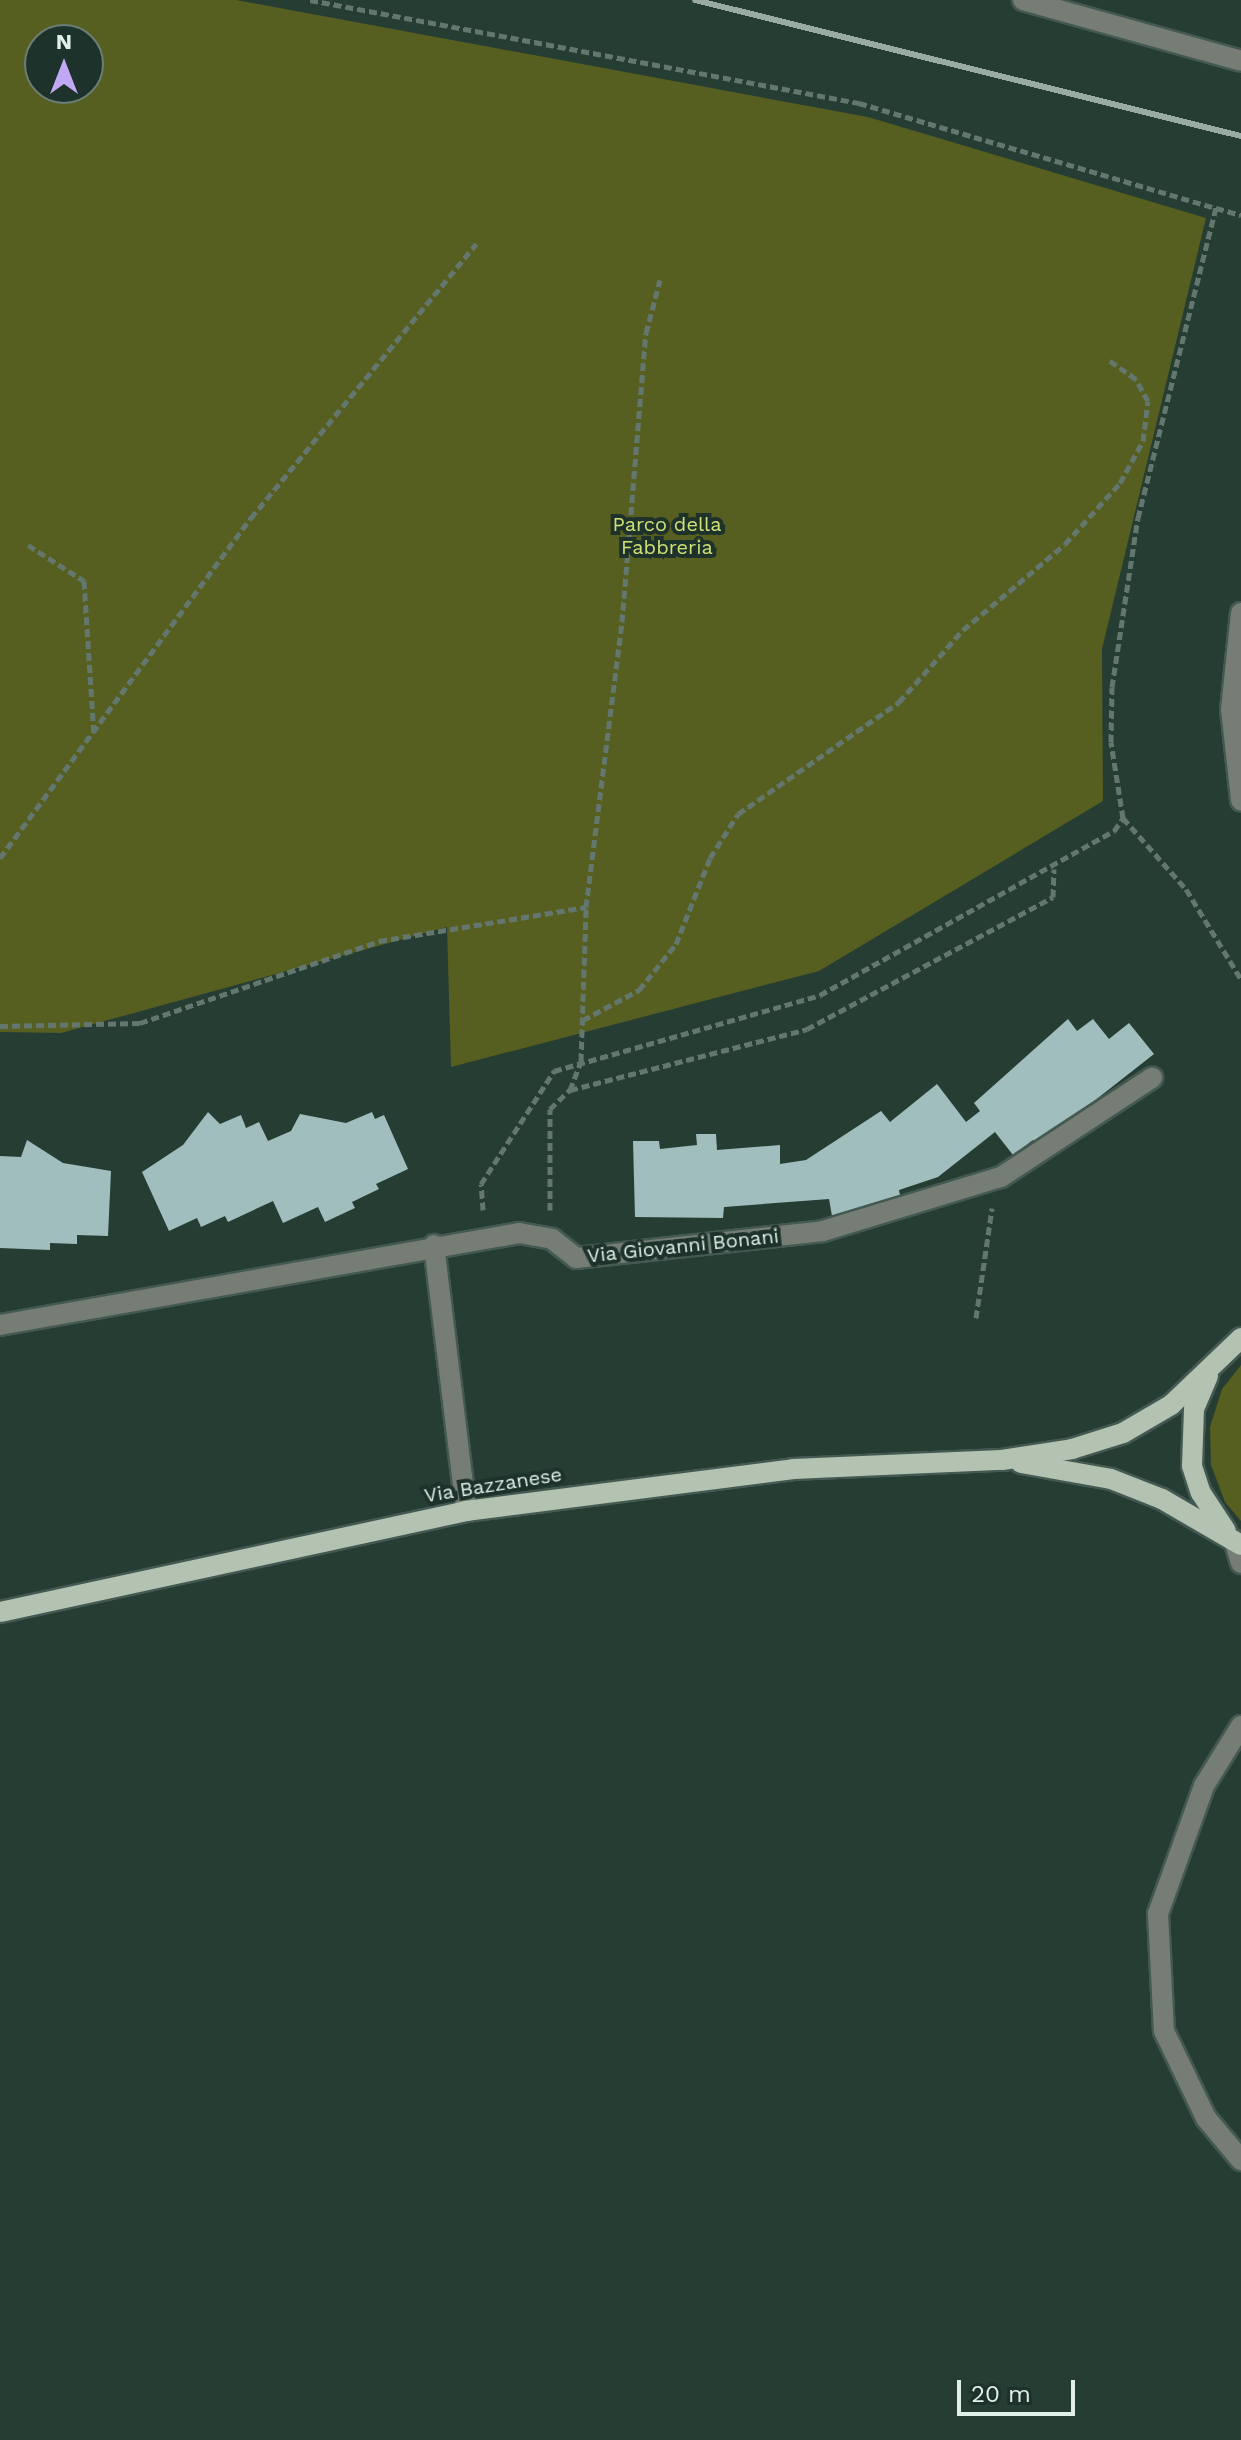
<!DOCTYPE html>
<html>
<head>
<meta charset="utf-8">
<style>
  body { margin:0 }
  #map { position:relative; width:1241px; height:2440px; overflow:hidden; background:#263d34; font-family:"Work Sans",sans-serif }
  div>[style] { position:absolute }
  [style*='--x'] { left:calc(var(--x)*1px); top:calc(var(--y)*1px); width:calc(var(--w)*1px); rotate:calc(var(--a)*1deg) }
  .green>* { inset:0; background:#565e20 }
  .building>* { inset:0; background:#a0bebd }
  .path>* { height:5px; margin-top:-2.5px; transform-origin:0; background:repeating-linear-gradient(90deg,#63776f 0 8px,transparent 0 12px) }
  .roads { filter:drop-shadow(2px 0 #445951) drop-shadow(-2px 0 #445951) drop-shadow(0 2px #445951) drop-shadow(0 -2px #445951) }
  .minor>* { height:20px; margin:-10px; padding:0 10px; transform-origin:10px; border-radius:10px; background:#767d75 }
  .major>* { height:20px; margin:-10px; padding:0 10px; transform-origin:10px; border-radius:10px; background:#b3c2b1 }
  .rail>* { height:6px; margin:-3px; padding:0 3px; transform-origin:3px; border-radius:3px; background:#9aaba4 }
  span { translate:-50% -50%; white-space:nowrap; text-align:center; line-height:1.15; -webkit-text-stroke:8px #1c322a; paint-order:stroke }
  .park-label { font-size:20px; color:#d1e076 }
  .street-label { font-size:20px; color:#e1efe9 }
  .north { position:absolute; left:24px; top:24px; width:80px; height:80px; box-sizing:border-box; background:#1c322a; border:2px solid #6b7e76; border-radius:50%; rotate:0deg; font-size:22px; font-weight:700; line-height:32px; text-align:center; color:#e1efe9 }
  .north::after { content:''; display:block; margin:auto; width:28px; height:36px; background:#c0a8f4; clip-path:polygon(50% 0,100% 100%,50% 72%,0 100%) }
  .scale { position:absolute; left:957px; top:2380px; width:118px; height:36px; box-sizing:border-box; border:4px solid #e1efe9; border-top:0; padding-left:10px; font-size:24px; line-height:28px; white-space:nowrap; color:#e1efe9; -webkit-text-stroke:6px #1c322a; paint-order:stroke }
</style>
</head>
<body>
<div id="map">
  <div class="green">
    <i style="clip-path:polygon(evenodd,0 0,236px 0,868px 117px,1206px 218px,1102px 649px,1103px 801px,819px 971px,451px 1067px,447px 927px,61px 1033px,0 1032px,0 0,88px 40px,88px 88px,40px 88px,40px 40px,88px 40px)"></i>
    <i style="clip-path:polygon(1241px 1365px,1241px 1521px,1225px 1502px,1211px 1465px,1210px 1427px,1222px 1389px)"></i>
  </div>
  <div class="building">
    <i style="clip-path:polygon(1068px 1019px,1077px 1031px,1093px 1019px,1109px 1039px,1129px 1023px,1154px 1054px,1038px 1145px,1033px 1140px,1013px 1155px,995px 1132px,938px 1177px,899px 1190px,901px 1201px,832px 1216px,829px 1199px,724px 1207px,723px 1218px,635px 1217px,633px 1141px,659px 1141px,660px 1149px,697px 1145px,696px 1134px,716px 1134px,717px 1150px,780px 1145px,780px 1164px,806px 1160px,881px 1111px,890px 1122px,937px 1084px,966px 1122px,980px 1111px,974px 1103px)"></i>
    <i style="clip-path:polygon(208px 1112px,220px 1124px,241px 1115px,246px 1128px,259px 1122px,268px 1141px,291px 1131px,300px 1114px,346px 1123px,372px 1112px,375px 1119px,384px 1115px,408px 1169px,376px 1184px,379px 1189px,352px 1202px,355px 1208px,325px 1222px,318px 1207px,283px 1223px,273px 1201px,228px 1222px,225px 1216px,201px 1227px,197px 1218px,169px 1231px,142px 1172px,183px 1145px)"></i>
    <i style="clip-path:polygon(27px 1140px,63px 1163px,111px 1171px,108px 1236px,77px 1235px,77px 1244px,50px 1243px,50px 1250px,0 1248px,0 1156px,21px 1157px)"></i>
  </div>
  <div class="path">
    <i style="--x:310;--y:0;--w:559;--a:10.63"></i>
    <i style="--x:859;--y:103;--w:372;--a:16.4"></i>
    <i style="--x:28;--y:545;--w:67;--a:32.7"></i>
    <i style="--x:84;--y:581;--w:153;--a:86.3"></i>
    <i style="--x:1123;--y:818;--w:95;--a:48.4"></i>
    <i style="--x:1186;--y:889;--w:105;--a:58.6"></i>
    <i style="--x:0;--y:858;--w:423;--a:-53.6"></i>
    <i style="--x:251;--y:518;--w:355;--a:-50.6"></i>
    <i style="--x:583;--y:1020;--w:64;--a:-28.2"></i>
    <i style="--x:639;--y:990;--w:59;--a:-51.2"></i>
    <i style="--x:676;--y:944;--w:92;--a:-68.4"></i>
    <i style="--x:710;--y:858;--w:52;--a:-57.5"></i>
    <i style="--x:738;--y:814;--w:196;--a:-34.8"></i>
    <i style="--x:899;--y:702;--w:96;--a:-48.4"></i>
    <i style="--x:963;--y:630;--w:133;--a:-40.1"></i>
    <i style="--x:1065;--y:544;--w:82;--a:-48"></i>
    <i style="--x:1120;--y:483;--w:48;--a:-61.3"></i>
    <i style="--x:1143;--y:441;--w:40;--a:-82.9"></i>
    <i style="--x:1148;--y:401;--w:25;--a:-119"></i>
    <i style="--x:1136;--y:379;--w:35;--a:-145"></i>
    <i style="--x:0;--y:1026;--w:140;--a:-1.2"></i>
    <i style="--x:140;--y:1023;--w:253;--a:-18.9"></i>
    <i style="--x:379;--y:941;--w:210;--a:-9.3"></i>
    <i style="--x:570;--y:1090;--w:31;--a:-69"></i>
    <i style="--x:581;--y:1061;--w:154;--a:-88.1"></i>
    <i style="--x:586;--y:907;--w:287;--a:-82.8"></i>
    <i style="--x:622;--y:622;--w:290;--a:-85.3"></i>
    <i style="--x:646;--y:333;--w:55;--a:-75.2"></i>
    <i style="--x:483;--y:1210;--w:26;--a:-94"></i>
    <i style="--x:481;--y:1184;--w:135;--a:-57.1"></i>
    <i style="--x:554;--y:1071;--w:277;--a:-15.9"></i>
    <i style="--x:820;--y:995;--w:337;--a:-29.2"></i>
    <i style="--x:1114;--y:831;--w:16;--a:-55"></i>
    <i style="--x:1123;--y:818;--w:77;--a:-99"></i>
    <i style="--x:1111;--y:742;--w:55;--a:-89"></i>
    <i style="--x:1112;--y:687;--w:171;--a:-81.3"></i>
    <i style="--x:1138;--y:518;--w:320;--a:-75.9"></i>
    <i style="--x:1216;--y:208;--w:26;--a:16"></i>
    <i style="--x:550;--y:1210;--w:101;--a:-90"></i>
    <i style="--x:550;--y:1109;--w:28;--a:-44"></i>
    <i style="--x:570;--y:1090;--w:245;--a:-14.4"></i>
    <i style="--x:807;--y:1029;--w:279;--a:-28.2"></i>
    <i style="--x:1053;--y:897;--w:28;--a:-88"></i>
    <i style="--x:976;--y:1318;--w:111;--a:-81.7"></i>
  </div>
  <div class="roads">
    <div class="minor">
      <i style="--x:1023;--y:0;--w:226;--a:15.6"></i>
      <i style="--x:1241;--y:613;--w:97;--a:95.9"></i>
      <i style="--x:1231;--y:709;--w:92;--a:83.7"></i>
      <i style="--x:434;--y:1245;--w:268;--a:83.1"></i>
      <i style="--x:0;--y:1325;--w:527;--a:-10.05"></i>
      <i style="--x:519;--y:1233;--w:34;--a:10"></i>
      <i style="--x:552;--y:1239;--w:31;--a:38"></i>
      <i style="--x:576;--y:1258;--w:248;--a:-6.2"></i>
      <i style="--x:823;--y:1231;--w:186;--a:-16.9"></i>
      <i style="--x:1001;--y:1177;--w:181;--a:-33.3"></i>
      <i style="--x:1234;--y:1540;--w:24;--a:73"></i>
      <i style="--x:1241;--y:1726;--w:70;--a:121.7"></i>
      <i style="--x:1204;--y:1786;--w:136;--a:109.8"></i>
      <i style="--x:1158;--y:1914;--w:117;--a:87.1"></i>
      <i style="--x:1164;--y:2031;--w:97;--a:64.2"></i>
      <i style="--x:1206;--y:2118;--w:55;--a:50.2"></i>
    </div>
    <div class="major">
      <i style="--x:1208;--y:1376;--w:36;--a:113"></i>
      <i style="--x:1194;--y:1409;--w:57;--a:92"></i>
      <i style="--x:1192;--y:1466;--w:28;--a:72"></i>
      <i style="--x:1201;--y:1493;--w:45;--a:56.7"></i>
      <i style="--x:1021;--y:1463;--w:91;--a:10.1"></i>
      <i style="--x:1111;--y:1479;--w:55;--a:21.4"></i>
      <i style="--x:1162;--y:1499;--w:91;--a:30.2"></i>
      <i style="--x:0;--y:1612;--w:477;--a:-12.2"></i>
      <i style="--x:466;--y:1511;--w:330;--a:-7.3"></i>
      <i style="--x:793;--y:1469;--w:209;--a:-2.5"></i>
      <i style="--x:1002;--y:1460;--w:71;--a:-8.9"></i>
      <i style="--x:1072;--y:1449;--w:53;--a:-17.4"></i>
      <i style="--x:1123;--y:1433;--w:56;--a:-30.3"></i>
      <i style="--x:1171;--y:1405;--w:97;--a:-43.7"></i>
    </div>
  </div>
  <div class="rail">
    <i style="--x:695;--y:0;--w:563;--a:13.99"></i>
  </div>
  <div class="park-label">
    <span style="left:667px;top:536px">Parco della<br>Fabbreria</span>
  </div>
  <div class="street-label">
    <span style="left:683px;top:1246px;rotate:-6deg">Via Giovanni Bonani</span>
    <span style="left:493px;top:1485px;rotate:-9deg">Via Bazzanese</span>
  </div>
  <div class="north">N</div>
  <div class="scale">20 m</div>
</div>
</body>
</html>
